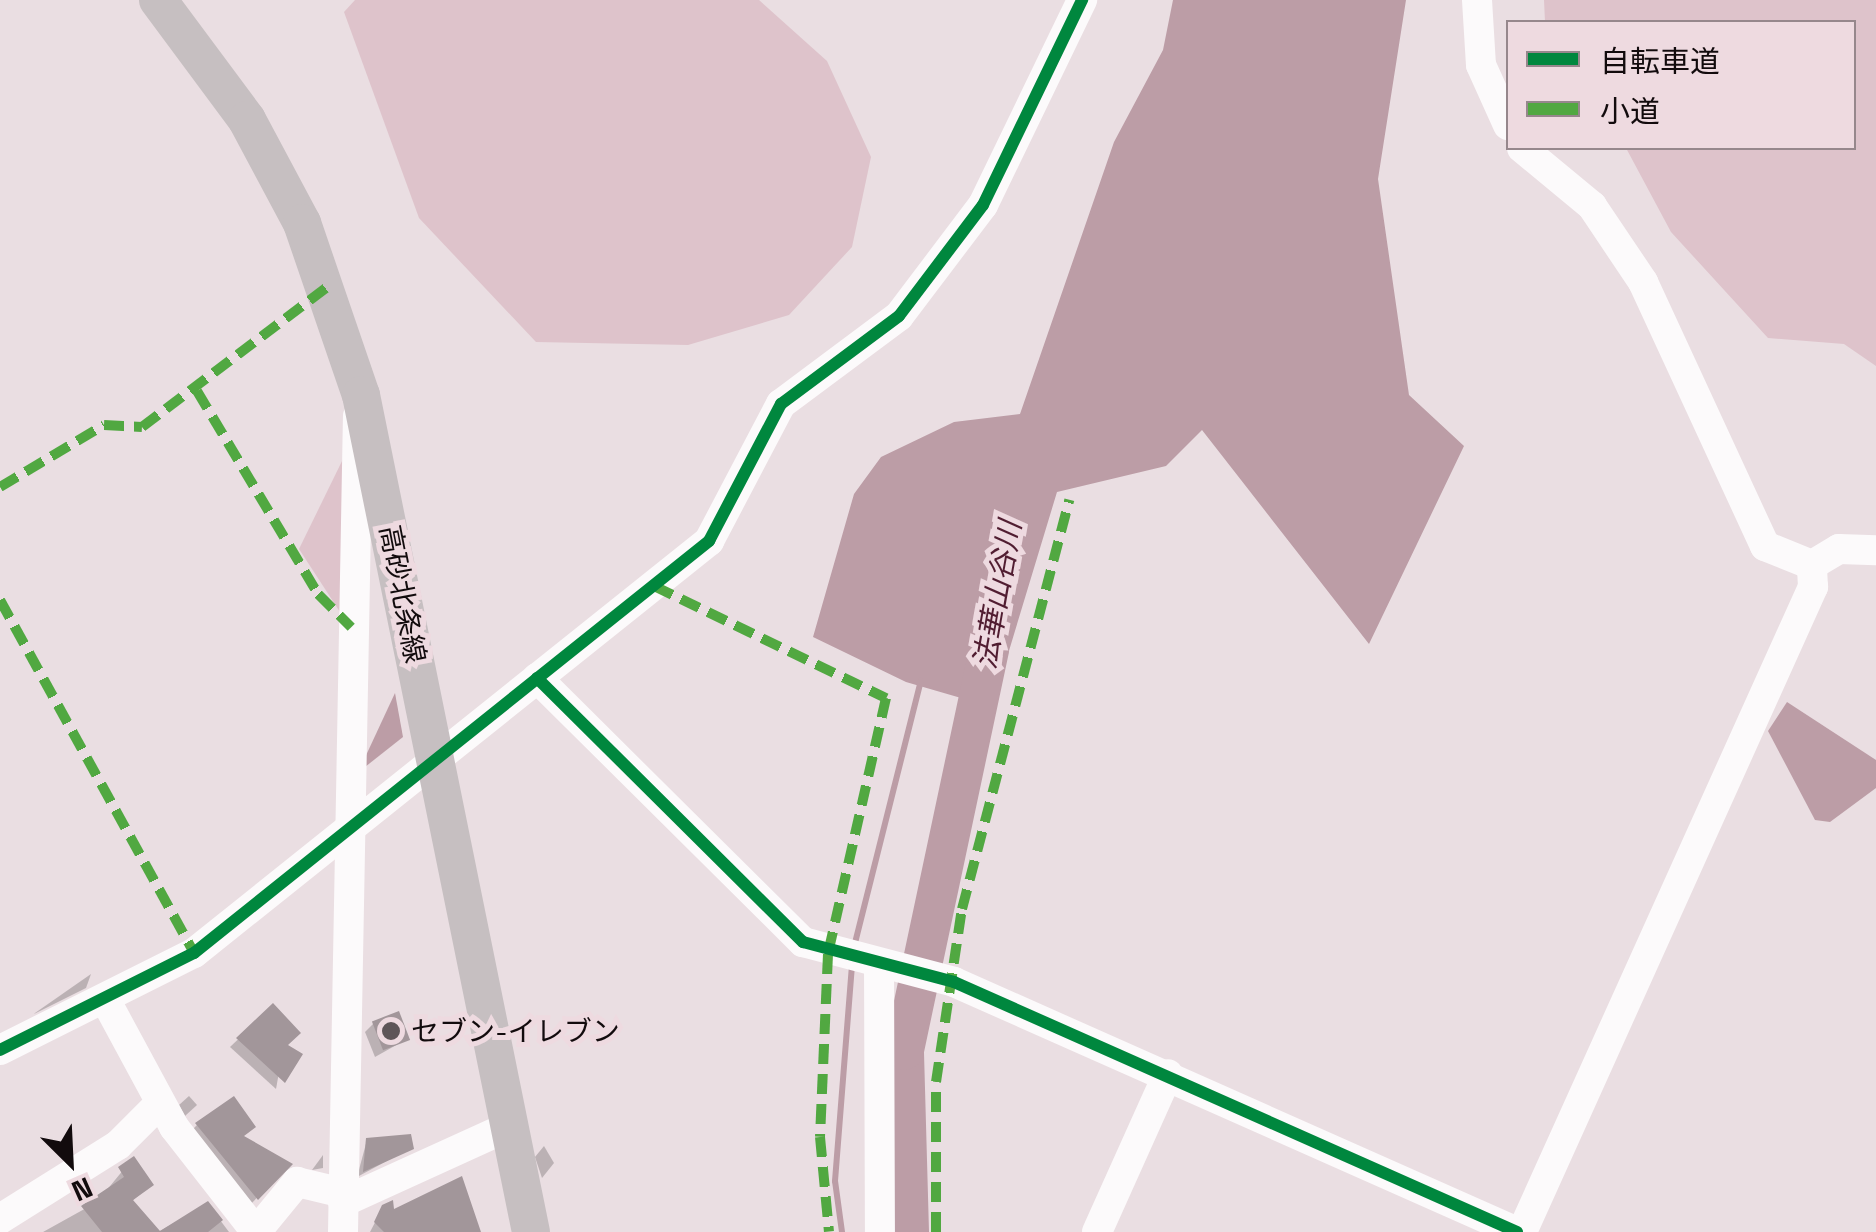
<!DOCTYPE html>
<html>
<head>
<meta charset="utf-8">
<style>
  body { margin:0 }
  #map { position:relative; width:1876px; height:1232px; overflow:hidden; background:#eadee2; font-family:"Space Grotesk","Noto Sans JP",sans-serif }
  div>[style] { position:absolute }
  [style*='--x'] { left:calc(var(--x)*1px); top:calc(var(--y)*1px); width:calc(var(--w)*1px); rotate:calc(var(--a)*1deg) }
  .green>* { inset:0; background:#dec3cb }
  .water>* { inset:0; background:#bc9da6 }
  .shadow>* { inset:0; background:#0003 }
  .stream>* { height:6px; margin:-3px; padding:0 3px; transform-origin:3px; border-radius:3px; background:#bc9da6 }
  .river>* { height:40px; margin:-20px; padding:0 20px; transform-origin:20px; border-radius:20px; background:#bc9da6 }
  .building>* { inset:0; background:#a2969a; transform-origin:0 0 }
  .minor>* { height:30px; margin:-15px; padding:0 15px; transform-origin:15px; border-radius:15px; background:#fcfafb }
  .major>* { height:38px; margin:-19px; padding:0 19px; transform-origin:19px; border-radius:19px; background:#c6bfc1 }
  .quiet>* { height:10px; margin-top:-5px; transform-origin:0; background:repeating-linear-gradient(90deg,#51a841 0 20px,transparent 0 30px) }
  .cycleway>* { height:12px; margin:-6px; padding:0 6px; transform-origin:6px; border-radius:6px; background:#00873e }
  .dots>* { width:28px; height:28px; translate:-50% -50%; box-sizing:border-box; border:5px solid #eedae0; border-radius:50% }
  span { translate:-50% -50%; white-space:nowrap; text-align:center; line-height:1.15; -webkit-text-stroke:10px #eedae0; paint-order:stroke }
  .street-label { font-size:28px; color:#120b0d }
  .poi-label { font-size:28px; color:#120b0d }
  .left { translate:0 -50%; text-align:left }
  .water-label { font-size:30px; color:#511d31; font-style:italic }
  .legend { position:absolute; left:1506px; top:20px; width:350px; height:130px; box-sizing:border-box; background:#eedae0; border:2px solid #96878c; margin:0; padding:12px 18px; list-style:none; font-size:30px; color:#120b0d }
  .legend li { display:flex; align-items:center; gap:20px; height:50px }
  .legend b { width:50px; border:2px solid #96878c }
  .north { position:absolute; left:20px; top:1112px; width:100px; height:100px; -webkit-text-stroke:8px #eedae0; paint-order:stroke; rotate:156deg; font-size:28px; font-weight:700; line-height:40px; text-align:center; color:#120b0d }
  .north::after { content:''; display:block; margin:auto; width:35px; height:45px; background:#120b0d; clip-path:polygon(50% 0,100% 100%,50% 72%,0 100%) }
</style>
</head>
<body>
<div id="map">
  <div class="green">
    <i style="clip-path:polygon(355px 0,759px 0,827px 61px,871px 157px,852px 247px,789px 315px,688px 345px,536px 342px,419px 218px,344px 12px)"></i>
    <i style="clip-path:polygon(1544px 0,1876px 0,1876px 366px,1844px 344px,1768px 338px,1671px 232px,1626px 148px,1854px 148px,1854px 22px,1545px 22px)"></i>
    <i style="clip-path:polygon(343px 459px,340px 612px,299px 549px)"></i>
  </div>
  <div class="water">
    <i style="clip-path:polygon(1173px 0,1406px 0,1378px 179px,1409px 395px,1464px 446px,1369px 644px,1202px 430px,1166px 466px,1057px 492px,992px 707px,906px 682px,813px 637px,854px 494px,881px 457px,954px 422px,1020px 414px,1114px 142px,1163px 50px)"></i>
    <i style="clip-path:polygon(395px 693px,403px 737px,365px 767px,362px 764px)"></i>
    <i style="clip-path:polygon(1787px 702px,1876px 760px,1876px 788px,1830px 822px,1815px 820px,1768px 731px)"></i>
  </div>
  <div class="shadow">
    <i style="clip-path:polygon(91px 974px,86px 988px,34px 1014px,35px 1013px)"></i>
    <i style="clip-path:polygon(273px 1006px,284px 1045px,276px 1089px,230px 1047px)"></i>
    <i style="clip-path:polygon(373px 1024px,407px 1039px,375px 1057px,365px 1032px)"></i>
    <i style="clip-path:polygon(189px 1096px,197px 1105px,185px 1116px,179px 1105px)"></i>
    <i style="clip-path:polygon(197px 1125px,242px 1137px,289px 1164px,249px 1206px,189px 1133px)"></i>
    <i style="clip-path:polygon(367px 1140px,411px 1148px,357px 1177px)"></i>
    <i style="clip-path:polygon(544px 1146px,554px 1163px,542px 1178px,535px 1157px)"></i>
    <i style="clip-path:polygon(323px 1155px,323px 1168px,312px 1170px)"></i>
    <i style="clip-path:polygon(124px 1169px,151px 1185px,131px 1202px,157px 1232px,43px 1232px,97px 1202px)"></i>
    <i style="clip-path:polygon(208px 1204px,229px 1232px,158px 1232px)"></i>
    <i style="clip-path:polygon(383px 1207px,392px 1213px,473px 1232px,370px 1232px)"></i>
  </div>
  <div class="stream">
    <i style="--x:854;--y:947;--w:275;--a:-75.9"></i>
    <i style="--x:842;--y:1232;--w:51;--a:-97.8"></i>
    <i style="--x:835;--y:1181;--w:218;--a:-85.5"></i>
  </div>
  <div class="river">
    <i style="--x:909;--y:1232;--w:182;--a:-91.6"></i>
    <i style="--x:904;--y:1050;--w:409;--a:-78"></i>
  </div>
  <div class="building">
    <i style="clip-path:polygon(273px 1003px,301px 1033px,288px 1045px,303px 1054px,285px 1083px,236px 1038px)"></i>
    <i style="left:399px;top:1011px;width:31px;height:29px;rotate:69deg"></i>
    <i style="clip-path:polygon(234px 1096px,256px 1127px,244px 1136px,293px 1164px,258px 1200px,195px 1123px)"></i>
    <i style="clip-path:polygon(411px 1134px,414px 1149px,363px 1172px,366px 1138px)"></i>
    <i style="clip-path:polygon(134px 1156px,154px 1185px,133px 1200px,160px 1231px,208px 1201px,223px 1220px,208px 1232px,102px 1232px,81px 1206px,124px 1177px,118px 1167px)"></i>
    <i style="clip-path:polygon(462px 1176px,481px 1232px,384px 1232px,374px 1222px,382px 1205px,393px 1200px,394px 1209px)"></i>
  </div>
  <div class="minor">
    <i style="--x:1477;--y:0;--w:65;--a:86.5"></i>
    <i style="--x:1481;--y:65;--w:66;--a:65.8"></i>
    <i style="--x:1522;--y:148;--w:91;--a:39.6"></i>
    <i style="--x:1592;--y:206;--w:92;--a:56.1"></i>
    <i style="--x:1643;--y:282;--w:291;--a:65.2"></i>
    <i style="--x:1765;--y:546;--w:51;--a:22"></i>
    <i style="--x:1812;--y:565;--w:31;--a:-31"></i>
    <i style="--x:1839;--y:549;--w:37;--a:2"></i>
    <i style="--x:537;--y:678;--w:375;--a:44.8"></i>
    <i style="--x:803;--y:942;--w:156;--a:14.8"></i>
    <i style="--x:954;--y:982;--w:616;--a:23.94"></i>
    <i style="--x:879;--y:964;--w:268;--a:89.8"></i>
    <i style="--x:106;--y:1001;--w:143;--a:61.6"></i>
    <i style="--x:174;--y:1127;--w:133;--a:52"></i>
    <i style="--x:256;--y:1232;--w:65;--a:-50.6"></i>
    <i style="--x:297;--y:1182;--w:47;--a:13.4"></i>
    <i style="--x:0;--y:1050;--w:217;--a:-26.6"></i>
    <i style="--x:194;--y:953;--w:660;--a:-38.66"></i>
    <i style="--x:709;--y:541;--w:155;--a:-62.3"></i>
    <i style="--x:781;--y:404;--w:147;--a:-36.7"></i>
    <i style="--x:899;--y:316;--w:139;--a:-52.9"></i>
    <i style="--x:983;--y:205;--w:228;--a:-64.2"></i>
    <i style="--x:343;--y:1202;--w:183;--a:-24.5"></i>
    <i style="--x:0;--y:1219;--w:139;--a:-32.1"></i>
    <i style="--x:118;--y:1145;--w:59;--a:-45"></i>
    <i style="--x:343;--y:1232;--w:816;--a:-88.95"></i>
    <i style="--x:1097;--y:1232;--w:173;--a:-65.8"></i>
    <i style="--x:1522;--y:1232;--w:708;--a:-65.72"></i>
    <i style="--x:1813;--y:587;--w:22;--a:-93"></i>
  </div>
  <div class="major">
    <i style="--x:158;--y:0;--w:149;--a:53.4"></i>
    <i style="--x:247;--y:120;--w:117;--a:61.9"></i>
    <i style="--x:302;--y:223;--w:182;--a:71.1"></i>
    <i style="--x:361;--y:395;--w:854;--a:78.52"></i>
  </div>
  <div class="quiet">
    <i style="--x:197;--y:391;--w:236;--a:59.2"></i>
    <i style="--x:318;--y:594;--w:47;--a:45"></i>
    <i style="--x:0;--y:487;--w:121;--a:-30.8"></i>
    <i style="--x:104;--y:425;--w:38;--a:3"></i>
    <i style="--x:142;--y:427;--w:231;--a:-37.1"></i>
    <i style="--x:654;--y:586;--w:258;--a:25.8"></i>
    <i style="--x:886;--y:698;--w:262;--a:102.8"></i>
    <i style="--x:828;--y:954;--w:183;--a:92.5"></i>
    <i style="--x:820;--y:1137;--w:95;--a:84.6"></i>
    <i style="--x:0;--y:600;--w:403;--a:61.2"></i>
    <i style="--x:936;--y:1232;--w:150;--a:-90"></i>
    <i style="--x:936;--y:1082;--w:175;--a:-81.5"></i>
    <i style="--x:962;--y:909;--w:423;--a:-75.3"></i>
  </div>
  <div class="cycleway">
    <i style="--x:537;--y:678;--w:375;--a:44.8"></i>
    <i style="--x:803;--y:942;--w:156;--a:14.8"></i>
    <i style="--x:954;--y:982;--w:616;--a:23.94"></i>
    <i style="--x:0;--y:1050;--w:217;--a:-26.6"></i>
    <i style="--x:194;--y:953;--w:660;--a:-38.66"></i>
    <i style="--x:709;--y:541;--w:155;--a:-62.3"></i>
    <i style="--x:781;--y:404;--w:147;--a:-36.7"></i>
    <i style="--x:899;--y:316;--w:139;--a:-52.9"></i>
    <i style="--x:983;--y:205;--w:228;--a:-64.2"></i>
  </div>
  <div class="dots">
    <i style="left:391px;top:1031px;background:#5e5558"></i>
  </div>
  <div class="street-label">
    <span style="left:403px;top:594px;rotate:79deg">高砂北条線</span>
  </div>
  <div class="poi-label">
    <span class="left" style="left:411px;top:1031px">セブン-イレブン</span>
  </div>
  <div class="water-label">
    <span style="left:998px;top:595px;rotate:-80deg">法華山谷川</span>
  </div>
  <ul class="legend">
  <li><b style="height:12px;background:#00873e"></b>自転車道</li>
  <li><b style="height:12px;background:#51a841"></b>小道</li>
  </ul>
  <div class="north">N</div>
</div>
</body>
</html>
